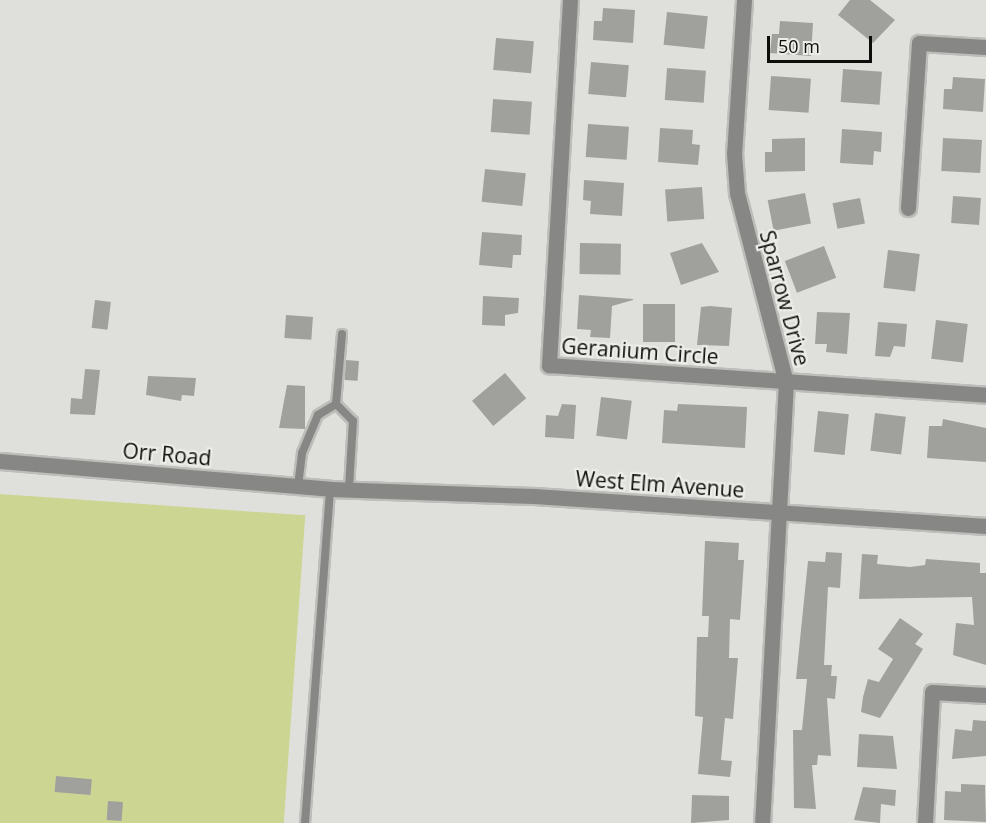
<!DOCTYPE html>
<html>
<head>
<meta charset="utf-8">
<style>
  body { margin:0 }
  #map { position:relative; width:986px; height:823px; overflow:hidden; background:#dfe0db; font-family:"Open Sans",sans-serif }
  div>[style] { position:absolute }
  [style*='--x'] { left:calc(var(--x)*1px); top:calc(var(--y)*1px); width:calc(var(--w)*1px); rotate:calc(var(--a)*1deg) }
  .green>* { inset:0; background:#cdd592; transform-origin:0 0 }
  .building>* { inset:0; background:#a0a19c; transform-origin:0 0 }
  .roads { filter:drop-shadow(2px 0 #bdbeba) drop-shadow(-2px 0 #bdbeba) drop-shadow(0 2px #bdbeba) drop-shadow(0 -2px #bdbeba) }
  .service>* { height:8px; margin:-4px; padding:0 4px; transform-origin:4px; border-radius:4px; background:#878785 }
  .minor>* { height:15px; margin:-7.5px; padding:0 7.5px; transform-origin:7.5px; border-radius:7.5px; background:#878785 }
  .tertiary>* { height:15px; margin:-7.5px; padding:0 7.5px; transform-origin:7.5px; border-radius:7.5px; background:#878785 }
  span { translate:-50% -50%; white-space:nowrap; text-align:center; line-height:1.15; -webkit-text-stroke:4.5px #ecede8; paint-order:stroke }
  .street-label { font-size:21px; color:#0d0e0c }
  .scale { position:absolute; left:767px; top:36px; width:105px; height:27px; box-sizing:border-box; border:3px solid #0d0e0c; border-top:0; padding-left:8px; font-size:18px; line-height:21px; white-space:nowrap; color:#0d0e0c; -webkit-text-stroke:4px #ecede8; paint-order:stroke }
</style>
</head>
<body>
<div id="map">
  <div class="green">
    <i style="left:0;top:494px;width:306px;height:329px;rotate:4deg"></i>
  </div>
  <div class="building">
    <i style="clip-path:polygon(850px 0,870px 0,895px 20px,873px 43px,838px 15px)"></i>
    <i style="clip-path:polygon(603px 8px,635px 10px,633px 43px,593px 40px,594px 21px,602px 21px)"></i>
    <i style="left:667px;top:12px;width:41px;height:33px;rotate:6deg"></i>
    <i style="clip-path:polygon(780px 21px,813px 23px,811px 56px,770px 53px,772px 34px,779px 34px)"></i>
    <i style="left:496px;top:38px;width:38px;height:32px;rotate:5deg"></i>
    <i style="left:591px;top:62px;width:38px;height:32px;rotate:5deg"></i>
    <i style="left:667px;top:68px;width:39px;height:32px;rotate:4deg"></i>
    <i style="left:843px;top:69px;width:39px;height:33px;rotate:4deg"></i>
    <i style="left:771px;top:76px;width:40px;height:34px;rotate:4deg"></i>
    <i style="clip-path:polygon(953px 77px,985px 79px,983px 112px,943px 109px,944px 89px,952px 89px)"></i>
    <i style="left:493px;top:99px;width:39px;height:33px;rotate:4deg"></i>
    <i style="left:588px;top:124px;width:41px;height:33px;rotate:4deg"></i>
    <i style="clip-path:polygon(660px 128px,693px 130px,692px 144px,700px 145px,698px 165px,658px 162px)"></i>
    <i style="clip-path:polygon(842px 129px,882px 132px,881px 152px,874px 151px,873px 165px,840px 163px)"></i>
    <i style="clip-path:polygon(805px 138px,805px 171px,765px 172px,765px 152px,772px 152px,772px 139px)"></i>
    <i style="left:943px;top:138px;width:39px;height:33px;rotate:3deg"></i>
    <i style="left:485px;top:169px;width:41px;height:33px;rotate:6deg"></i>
    <i style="clip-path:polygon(584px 180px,624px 183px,622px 216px,590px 214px,591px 201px,583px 200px)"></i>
    <i style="left:702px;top:187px;width:32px;height:37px;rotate:86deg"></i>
    <i style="left:805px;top:193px;width:31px;height:38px;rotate:79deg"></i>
    <i style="left:953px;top:196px;width:28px;height:27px;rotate:4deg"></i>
    <i style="left:860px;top:198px;width:26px;height:28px;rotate:79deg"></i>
    <i style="clip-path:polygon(482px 232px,522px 235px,521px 255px,513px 255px,512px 268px,479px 265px)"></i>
    <i style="left:580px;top:243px;width:41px;height:31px;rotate:1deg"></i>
    <i style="clip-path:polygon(702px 243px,719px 272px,681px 285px,670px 253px)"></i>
    <i style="left:824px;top:246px;width:34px;height:42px;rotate:69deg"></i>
    <i style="left:888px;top:250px;width:32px;height:38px;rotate:7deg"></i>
    <i style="clip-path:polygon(579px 295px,633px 299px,633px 300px,612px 306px,610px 338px,590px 337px,591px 330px,577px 329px)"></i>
    <i style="clip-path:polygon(483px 296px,519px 298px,518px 313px,505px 315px,505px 326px,482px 325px)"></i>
    <i style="left:95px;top:300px;width:16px;height:28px;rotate:7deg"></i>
    <i style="left:643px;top:304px;width:32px;height:38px"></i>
    <i style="clip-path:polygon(710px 306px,732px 308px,729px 346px,697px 345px,701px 307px)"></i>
    <i style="clip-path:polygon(817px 312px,850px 313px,847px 354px,826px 352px,827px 344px,815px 344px)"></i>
    <i style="left:286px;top:315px;width:27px;height:23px;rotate:4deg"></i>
    <i style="left:936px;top:320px;width:32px;height:39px;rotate:7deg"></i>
    <i style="clip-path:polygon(878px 322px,907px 324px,905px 347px,894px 346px,890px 357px,875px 356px)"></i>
    <i style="left:346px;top:360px;width:13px;height:20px;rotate:4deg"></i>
    <i style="clip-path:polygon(85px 369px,100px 370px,95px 415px,70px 414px,71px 398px,82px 399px)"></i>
    <i style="left:505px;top:373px;width:33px;height:43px;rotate:50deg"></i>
    <i style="clip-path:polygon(148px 376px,196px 378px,194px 396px,182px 395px,181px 401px,146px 395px)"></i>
    <i style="clip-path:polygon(287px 385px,305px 386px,305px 429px,279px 428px)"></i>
    <i style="left:601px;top:397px;width:31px;height:39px;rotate:7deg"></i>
    <i style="clip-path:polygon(562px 404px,576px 405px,574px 439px,545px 437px,546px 415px,558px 416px)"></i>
    <i style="clip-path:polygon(678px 404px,747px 407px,745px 448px,662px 443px,664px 410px,677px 411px)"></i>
    <i style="left:818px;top:411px;width:31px;height:41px;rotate:6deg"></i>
    <i style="left:875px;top:413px;width:31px;height:38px;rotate:7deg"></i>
    <i style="clip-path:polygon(943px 419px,986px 428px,986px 462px,927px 458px,929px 426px,942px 426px)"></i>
    <i style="clip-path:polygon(705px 541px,739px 543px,738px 560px,744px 560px,740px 620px,730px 619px,729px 658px,738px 658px,733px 719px,725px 718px,721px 760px,732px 761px,730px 777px,698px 774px,703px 717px,695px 716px,697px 637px,708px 637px,709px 616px,702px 616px)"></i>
    <i style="clip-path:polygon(826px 552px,842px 553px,840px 588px,828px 587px,824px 665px,832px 665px,831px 676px,837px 676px,835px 699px,827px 698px,831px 756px,818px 755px,817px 765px,812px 765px,816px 809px,794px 808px,793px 730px,802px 730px,807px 679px,796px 679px,808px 561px,825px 562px)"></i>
    <i style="clip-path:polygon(862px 554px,878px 555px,877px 564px,910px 567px,925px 565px,926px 559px,980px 563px,980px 573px,986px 573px,986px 665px,953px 655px,956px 623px,974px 625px,972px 597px,859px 599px)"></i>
    <i style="clip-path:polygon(900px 618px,923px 634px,915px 644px,923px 649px,880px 718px,861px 712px,863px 697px,868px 679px,879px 682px,893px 659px,878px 649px)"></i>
    <i style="clip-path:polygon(973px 720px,986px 721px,986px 756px,952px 759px,955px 729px,972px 731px)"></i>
    <i style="clip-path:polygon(859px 734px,893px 736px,897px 769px,857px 767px)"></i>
    <i style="left:56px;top:776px;width:36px;height:16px;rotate:5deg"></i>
    <i style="clip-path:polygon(961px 784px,985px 785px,986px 822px,944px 820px,945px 791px,961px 792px)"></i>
    <i style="clip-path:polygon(863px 787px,896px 790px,895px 806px,881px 804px,880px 823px,854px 820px)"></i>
    <i style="clip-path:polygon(692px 795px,729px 796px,729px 820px,691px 823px)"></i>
    <i style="left:108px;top:801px;width:15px;height:19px;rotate:4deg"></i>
  </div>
  <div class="roads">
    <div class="service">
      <i style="--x:342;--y:334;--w:70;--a:94.9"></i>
      <i style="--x:336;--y:404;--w:24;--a:45"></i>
      <i style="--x:353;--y:421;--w:68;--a:93.4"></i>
      <i style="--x:298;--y:486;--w:33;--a:-83"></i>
      <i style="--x:302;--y:453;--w:41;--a:-67.2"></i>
      <i style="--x:318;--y:415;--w:21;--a:-31"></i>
      <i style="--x:305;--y:823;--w:335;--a:-85.7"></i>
    </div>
    <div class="minor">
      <i style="--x:570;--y:0;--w:366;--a:93.3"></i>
      <i style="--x:549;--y:365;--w:438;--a:3.9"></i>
      <i style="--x:744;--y:0;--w:153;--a:93.7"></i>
      <i style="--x:734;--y:153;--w:40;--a:85.7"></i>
      <i style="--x:737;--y:193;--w:195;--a:75.5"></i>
      <i style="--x:786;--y:382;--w:442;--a:93.1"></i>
      <i style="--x:908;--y:208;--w:165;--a:-86.2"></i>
      <i style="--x:919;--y:43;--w:67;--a:3.4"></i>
      <i style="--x:925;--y:823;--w:131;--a:-86.9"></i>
      <i style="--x:932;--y:692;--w:54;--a:3.2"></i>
    </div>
    <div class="tertiary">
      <i style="--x:0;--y:461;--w:331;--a:4.8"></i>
      <i style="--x:330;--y:489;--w:204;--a:2"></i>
      <i style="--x:534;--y:496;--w:453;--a:3.8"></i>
    </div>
  </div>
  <div class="street-label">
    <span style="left:785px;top:298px;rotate:75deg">Sparrow Drive</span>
    <span style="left:640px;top:351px;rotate:4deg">Geranium Circle</span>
    <span style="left:167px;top:454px;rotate:5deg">Orr Road</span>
    <span style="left:660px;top:484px;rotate:4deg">West Elm Avenue</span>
  </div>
  <div class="scale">50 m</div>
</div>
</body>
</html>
